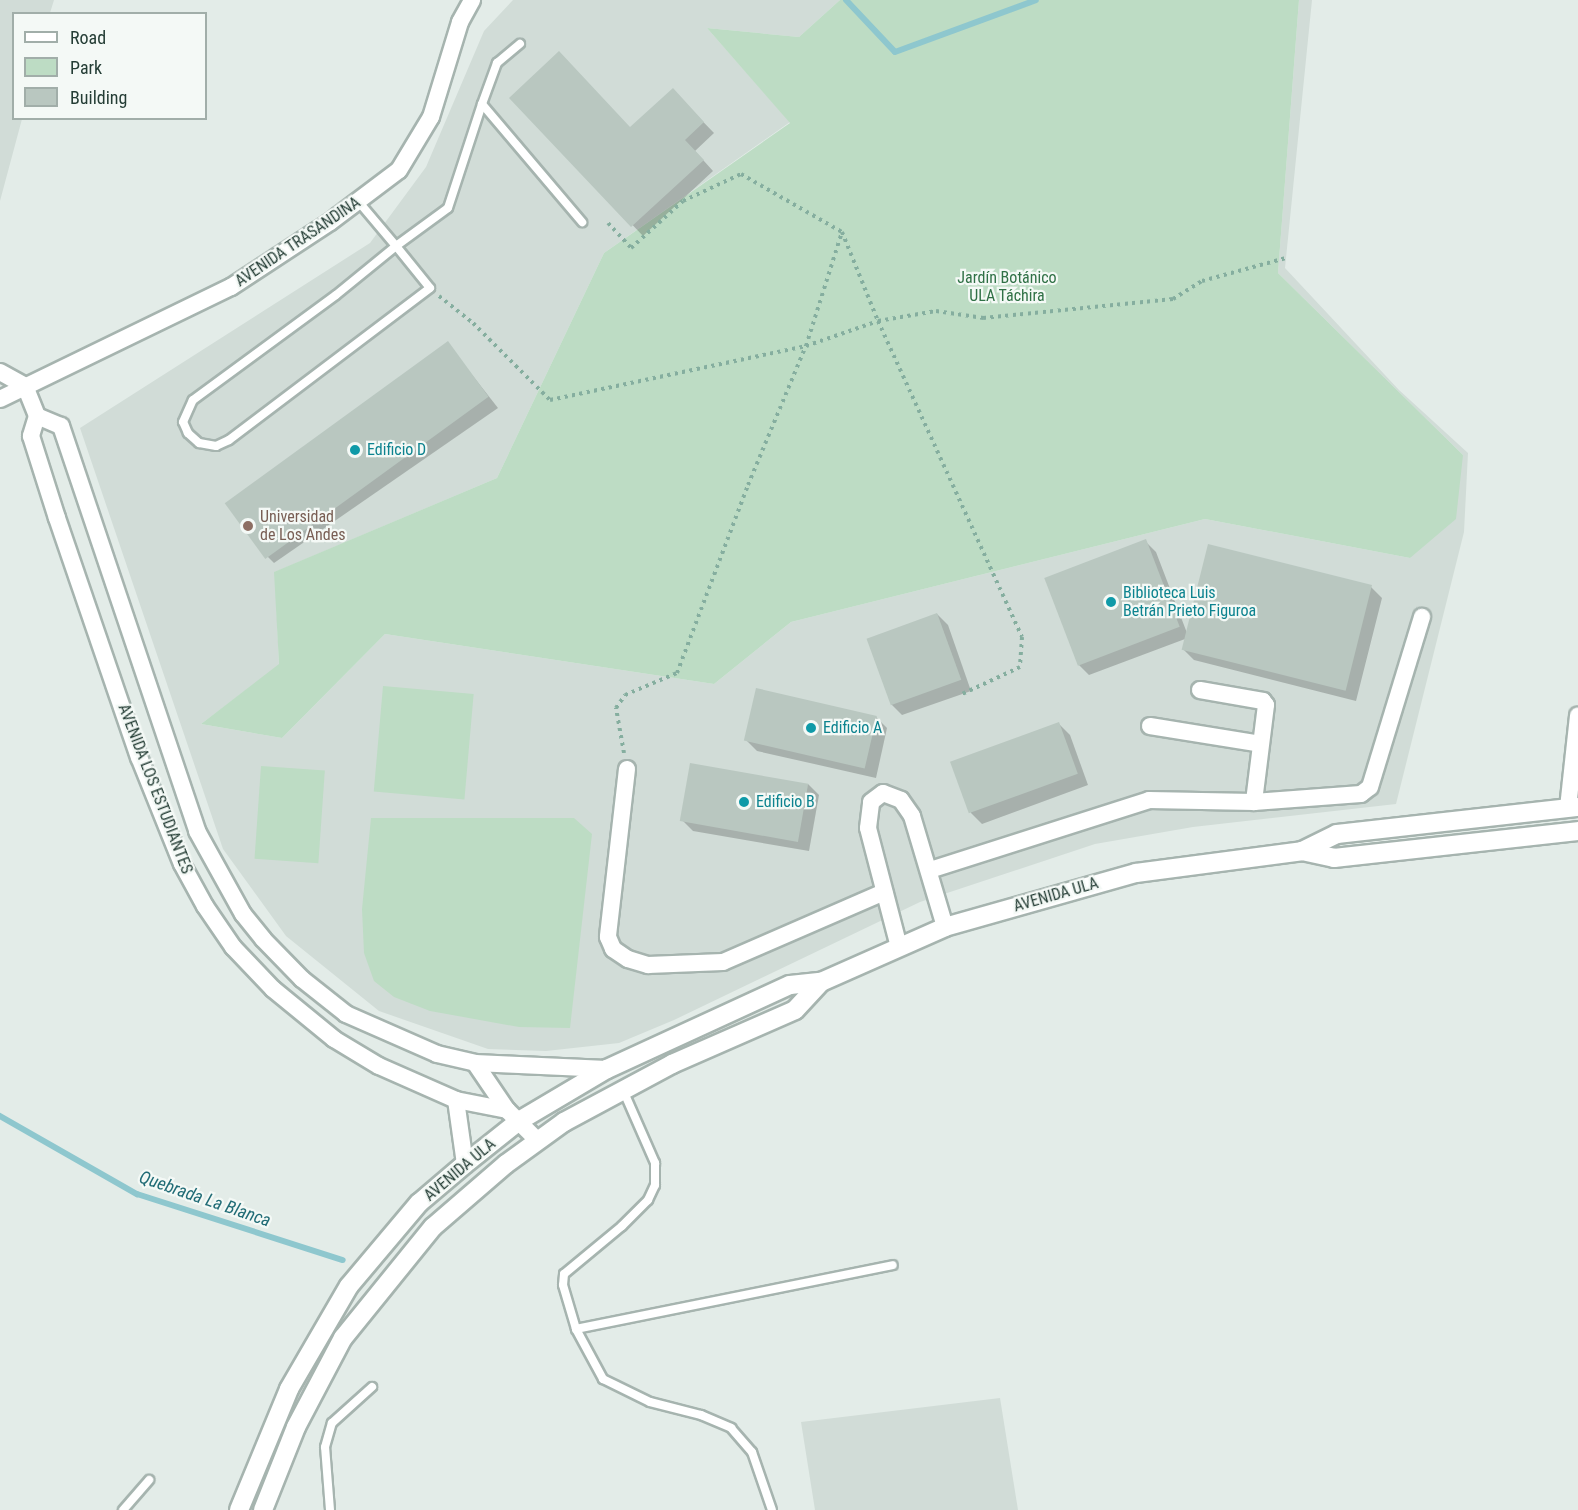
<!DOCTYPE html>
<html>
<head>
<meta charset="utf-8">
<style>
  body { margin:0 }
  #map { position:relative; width:1578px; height:1510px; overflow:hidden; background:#e3ece8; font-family:"Roboto Condensed",sans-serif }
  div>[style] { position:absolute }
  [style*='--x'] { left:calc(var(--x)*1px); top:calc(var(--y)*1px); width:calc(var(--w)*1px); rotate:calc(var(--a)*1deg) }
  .built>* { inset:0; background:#d1dcd7 }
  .green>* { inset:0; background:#bddcc4; transform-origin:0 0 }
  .shadow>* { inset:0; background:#0003 }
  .stream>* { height:6px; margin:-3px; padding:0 3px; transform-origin:3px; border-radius:3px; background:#8ec7ce }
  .building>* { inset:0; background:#b9c7c0; transform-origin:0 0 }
  .path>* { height:4px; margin-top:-2px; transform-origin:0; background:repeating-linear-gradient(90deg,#85ae9f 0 3px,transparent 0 7.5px) }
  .roads { filter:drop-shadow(2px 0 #a6b4af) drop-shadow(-2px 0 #a6b4af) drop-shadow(0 2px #a6b4af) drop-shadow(0 -2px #a6b4af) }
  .service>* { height:8px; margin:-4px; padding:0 4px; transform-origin:4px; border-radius:4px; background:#fff }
  .minor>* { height:16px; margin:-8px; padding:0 8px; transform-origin:8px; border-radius:8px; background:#fff }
  .tertiary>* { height:18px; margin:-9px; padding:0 9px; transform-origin:9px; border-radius:9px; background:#fff }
  .dots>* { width:16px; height:16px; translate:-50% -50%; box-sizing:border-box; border:3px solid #f4f9f6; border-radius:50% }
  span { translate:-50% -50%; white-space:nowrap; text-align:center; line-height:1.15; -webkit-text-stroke:4.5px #f4f9f6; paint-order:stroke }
  .street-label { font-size:16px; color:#243d35 }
  .park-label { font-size:16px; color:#307146 }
  .culture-label { font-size:16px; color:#0d838f }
  .left { translate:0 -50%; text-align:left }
  .education-label { font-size:16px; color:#785e54 }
  .water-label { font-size:18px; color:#216c76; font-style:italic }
  .legend { position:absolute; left:12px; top:12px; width:195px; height:108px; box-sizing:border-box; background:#f4f9f6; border:2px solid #a1aea9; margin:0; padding:8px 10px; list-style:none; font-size:18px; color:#243d35 }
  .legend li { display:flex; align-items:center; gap:12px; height:30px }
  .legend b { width:30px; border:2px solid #a1aea9 }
</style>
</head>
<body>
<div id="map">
  <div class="built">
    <i style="clip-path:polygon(0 0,54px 0,50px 13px,14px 14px,14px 118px,22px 119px,0 201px)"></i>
    <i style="clip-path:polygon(513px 0,840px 0,799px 37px,707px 28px,790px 122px,604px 253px,497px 478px,275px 572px,279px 665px,201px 724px,282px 738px,385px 634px,714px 684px,791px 622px,1205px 519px,1410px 558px,1463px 455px,1278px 273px,1299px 0,1312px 0,1285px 268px,1399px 390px,1468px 453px,1464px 532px,1396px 804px,1193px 827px,1095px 844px,920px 902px,674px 1020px,619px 1043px,546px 1051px,488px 1049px,379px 1011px,286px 936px,223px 849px,80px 428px,370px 243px,426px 167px,484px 31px)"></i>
    <i style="clip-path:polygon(1000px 1398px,1018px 1510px,815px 1510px,801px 1422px)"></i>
  </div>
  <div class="green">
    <i style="clip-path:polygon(840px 0,1299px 0,1278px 273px,1463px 455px,1456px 519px,1410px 558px,1205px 519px,791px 622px,714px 684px,385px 634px,282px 738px,201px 724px,279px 664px,274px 572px,497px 478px,604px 253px,790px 123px,707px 28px,799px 37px)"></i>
    <i style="left:383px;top:686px;width:91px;height:106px;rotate:5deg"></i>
    <i style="left:261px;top:766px;width:64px;height:93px;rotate:4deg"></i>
    <i style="clip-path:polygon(371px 818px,574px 818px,592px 834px,570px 1028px,519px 1027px,430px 1011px,394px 997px,374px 981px,364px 953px,362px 909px)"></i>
  </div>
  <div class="shadow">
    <i style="clip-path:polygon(512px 98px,631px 129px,683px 101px,714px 133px,695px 151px,713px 171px,643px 236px)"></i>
    <i style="clip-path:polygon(447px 343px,498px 408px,274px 563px,263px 552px)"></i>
    <i style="clip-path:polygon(1145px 541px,1156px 552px,1187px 633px,1371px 587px,1382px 598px,1356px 701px,1194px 660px,1183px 649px,1185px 639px,1089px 675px,1078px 664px)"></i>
    <i style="clip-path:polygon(937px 614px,948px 625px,971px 691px,902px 715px,891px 704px)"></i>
    <i style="clip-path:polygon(876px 717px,887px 728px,876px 778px,757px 751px,746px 740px)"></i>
    <i style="clip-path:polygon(1059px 724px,1070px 735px,1088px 785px,982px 824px,971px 813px,952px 763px)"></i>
    <i style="clip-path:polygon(808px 784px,819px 795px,809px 851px,693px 831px,682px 820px)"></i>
  </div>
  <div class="stream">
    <i style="--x:846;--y:0;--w:71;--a:46.7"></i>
    <i style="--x:895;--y:52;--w:150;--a:-20.2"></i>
    <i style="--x:0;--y:1116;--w:158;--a:29.7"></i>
    <i style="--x:137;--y:1194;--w:216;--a:17.8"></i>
  </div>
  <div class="building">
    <i style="clip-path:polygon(559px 51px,630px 127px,673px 88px,704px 122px,685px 140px,704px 160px,631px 227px,509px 98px)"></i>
    <i style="left:448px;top:341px;width:69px;height:276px;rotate:54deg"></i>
    <i style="left:1146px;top:539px;width:94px;height:109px;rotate:69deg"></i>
    <i style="left:1208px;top:544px;width:169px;height:109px;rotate:14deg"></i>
    <i style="left:937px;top:613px;width:71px;height:75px;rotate:70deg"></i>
    <i style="left:756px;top:688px;width:124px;height:54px;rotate:13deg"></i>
    <i style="left:1059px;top:722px;width:55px;height:116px;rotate:70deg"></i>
    <i style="left:690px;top:763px;width:120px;height:59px;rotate:10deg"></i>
  </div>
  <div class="path">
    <i style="--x:608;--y:223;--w:34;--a:47"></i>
    <i style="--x:631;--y:248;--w:70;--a:-42.1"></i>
    <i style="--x:683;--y:201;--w:64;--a:-25"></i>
    <i style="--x:741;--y:174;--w:116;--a:29.9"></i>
    <i style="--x:842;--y:232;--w:96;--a:68"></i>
    <i style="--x:878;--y:321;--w:347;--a:65.5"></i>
    <i style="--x:1022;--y:637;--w:30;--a:94"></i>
    <i style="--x:1020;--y:667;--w:66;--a:155"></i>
    <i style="--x:439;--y:296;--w:43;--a:38.5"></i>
    <i style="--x:473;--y:323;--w:109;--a:45"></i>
    <i style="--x:550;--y:400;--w:262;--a:-11.9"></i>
    <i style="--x:806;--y:346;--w:76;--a:-19.1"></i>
    <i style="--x:878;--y:321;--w:59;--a:-9.8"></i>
    <i style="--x:936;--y:311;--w:48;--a:8.5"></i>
    <i style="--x:983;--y:318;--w:191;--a:-5.7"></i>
    <i style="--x:1173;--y:299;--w:34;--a:-32"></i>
    <i style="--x:1202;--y:281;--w:87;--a:-15.3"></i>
    <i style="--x:624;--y:753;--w:46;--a:-100.1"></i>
    <i style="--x:616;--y:708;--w:16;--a:-55"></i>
    <i style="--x:625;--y:695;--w:56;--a:-22.9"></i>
    <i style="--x:677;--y:673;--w:201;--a:-69.3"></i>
    <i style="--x:748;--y:485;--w:151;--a:-67.4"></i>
    <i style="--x:806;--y:346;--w:120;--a:-72.5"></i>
  </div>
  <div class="roads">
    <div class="service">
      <i style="--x:482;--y:104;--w:44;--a:-69.9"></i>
      <i style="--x:497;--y:63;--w:30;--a:-40"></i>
      <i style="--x:358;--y:201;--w:59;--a:49.8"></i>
      <i style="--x:396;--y:246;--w:54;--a:51"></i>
      <i style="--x:430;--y:288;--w:252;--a:142.9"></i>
      <i style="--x:229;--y:440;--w:14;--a:155"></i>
      <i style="--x:216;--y:446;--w:17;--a:-170"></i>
      <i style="--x:199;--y:443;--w:15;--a:-138"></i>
      <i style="--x:188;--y:433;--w:12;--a:-114"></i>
      <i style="--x:183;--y:422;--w:24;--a:-66"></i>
      <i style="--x:193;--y:400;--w:177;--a:-36.3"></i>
      <i style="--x:336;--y:295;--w:77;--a:-39.2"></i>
      <i style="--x:396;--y:246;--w:64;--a:-36.2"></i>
      <i style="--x:448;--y:208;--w:109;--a:-71.9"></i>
      <i style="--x:482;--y:104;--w:155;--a:49.7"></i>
      <i style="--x:623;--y:1090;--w:80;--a:66.3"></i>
      <i style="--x:655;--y:1163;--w:22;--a:90"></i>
      <i style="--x:655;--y:1185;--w:17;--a:115"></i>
      <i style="--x:648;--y:1200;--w:37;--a:135"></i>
      <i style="--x:622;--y:1226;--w:75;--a:140.4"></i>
      <i style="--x:564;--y:1274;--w:11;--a:95"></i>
      <i style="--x:563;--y:1285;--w:46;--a:73.5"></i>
      <i style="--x:576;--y:1329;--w:57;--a:61.6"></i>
      <i style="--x:603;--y:1379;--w:52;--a:26.1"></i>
      <i style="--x:650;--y:1402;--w:53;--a:14.3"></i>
      <i style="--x:701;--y:1415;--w:33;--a:23"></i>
      <i style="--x:731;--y:1428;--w:32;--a:49"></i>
      <i style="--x:752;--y:1452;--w:61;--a:71"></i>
      <i style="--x:576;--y:1329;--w:323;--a:-11.4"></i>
      <i style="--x:123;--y:1510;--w:40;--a:-49"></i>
      <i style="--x:330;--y:1510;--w:63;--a:-94.5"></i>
      <i style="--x:325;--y:1447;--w:25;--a:-74"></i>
      <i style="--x:332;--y:1423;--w:54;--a:-42"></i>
    </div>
    <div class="minor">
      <i style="--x:0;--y:372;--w:29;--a:29"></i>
      <i style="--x:25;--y:386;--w:32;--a:68"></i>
      <i style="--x:37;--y:416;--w:21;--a:107"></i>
      <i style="--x:31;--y:436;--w:86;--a:72.4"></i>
      <i style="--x:57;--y:518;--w:253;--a:71.1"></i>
      <i style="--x:139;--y:757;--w:115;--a:68.1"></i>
      <i style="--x:182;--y:864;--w:48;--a:61.3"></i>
      <i style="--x:205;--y:906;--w:50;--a:55.7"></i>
      <i style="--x:233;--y:947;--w:58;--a:46.4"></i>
      <i style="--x:273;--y:989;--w:79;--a:39.3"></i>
      <i style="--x:334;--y:1039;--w:52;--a:31"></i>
      <i style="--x:379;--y:1066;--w:84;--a:23.8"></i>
      <i style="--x:456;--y:1100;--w:52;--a:11.1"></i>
      <i style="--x:0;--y:399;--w:257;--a:-25.9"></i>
      <i style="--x:231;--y:287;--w:118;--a:-33.3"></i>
      <i style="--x:330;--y:222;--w:86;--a:-37"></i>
      <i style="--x:399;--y:170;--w:62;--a:-58.9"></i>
      <i style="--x:431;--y:117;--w:99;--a:-73"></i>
      <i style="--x:460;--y:22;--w:25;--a:-61"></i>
      <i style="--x:37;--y:416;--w:26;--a:23"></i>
      <i style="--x:61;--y:426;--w:427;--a:71.4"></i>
      <i style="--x:197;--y:831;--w:95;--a:61"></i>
      <i style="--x:243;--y:914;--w:32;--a:51"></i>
      <i style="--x:263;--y:939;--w:56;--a:45.7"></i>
      <i style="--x:302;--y:979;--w:56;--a:38.5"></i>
      <i style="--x:346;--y:1014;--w:99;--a:23.7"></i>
      <i style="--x:437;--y:1054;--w:39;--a:13"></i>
      <i style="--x:475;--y:1063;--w:132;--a:2.6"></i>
      <i style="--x:1200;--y:690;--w:64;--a:9.9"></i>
      <i style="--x:1263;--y:701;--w:5;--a:53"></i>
      <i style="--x:1266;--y:705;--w:98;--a:97.1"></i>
      <i style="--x:1150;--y:726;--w:112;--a:9.2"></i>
      <i style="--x:627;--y:769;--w:169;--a:96.5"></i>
      <i style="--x:608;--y:937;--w:13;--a:67"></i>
      <i style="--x:613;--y:949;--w:18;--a:34"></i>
      <i style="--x:628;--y:959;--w:21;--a:17"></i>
      <i style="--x:648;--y:965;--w:75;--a:-2.3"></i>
      <i style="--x:723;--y:962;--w:176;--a:-23.5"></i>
      <i style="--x:1568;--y:808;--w:93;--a:-83.8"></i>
      <i style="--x:930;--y:870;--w:230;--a:-17.7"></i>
      <i style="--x:1149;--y:800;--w:105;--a:1.1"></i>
      <i style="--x:1254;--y:802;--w:107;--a:-4.3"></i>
      <i style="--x:1361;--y:794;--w:11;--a:-38"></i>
      <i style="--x:1370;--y:787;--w:178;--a:-73"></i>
      <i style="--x:899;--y:947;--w:123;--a:-104.6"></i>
      <i style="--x:868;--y:828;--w:26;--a:-83"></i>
      <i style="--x:871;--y:802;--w:15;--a:-37"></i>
      <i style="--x:883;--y:793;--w:19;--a:21"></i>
      <i style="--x:901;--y:800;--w:19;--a:55"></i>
      <i style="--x:912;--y:816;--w:116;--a:73.4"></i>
      <i style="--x:475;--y:1063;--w:57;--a:55.8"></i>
      <i style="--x:507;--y:1110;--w:42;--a:45"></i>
      <i style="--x:456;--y:1100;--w:65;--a:82"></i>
    </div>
    <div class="tertiary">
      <i style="--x:1302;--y:851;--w:39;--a:-26"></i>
      <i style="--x:1337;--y:834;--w:243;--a:-6.4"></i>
      <i style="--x:239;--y:1510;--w:131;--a:-67.5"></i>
      <i style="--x:289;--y:1389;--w:119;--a:-59.8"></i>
      <i style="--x:349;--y:1286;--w:109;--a:-49.9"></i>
      <i style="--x:419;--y:1203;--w:60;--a:-40.3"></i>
      <i style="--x:465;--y:1164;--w:69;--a:-38.5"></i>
      <i style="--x:519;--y:1121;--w:102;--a:-30.6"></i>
      <i style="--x:607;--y:1069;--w:201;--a:-24.7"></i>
      <i style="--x:790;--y:985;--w:31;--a:-6"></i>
      <i style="--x:821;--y:982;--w:136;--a:-23.9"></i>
      <i style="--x:945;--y:927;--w:198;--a:-15.8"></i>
      <i style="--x:1136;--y:873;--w:167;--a:-7.5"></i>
      <i style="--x:1302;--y:851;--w:33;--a:12"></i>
      <i style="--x:1334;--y:858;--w:245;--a:-6.3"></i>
      <i style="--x:263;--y:1510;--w:89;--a:-68.3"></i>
      <i style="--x:296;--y:1427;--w:101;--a:-62.2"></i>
      <i style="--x:343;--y:1338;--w:143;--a:-51"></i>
      <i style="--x:433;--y:1227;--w:96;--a:-40.8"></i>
      <i style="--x:506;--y:1164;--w:72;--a:-35.9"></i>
      <i style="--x:564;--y:1122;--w:123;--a:-28.2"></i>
      <i style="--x:672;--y:1064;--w:134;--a:-23.7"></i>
      <i style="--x:795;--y:1010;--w:38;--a:-47"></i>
    </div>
  </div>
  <div class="dots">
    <i style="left:355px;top:450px;background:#0f9aa8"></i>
    <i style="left:248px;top:526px;background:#8d6e63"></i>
    <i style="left:1111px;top:602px;background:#0f9aa8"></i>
    <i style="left:811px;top:728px;background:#0f9aa8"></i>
    <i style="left:744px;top:802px;background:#0f9aa8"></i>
  </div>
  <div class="street-label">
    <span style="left:298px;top:242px;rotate:-34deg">AVENIDA TRASANDINA</span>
    <span style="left:155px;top:789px;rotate:69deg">AVENIDA LOS ESTUDIANTES</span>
    <span style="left:1056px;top:895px;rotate:-16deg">AVENIDA ULA</span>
    <span style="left:460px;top:1170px;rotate:-40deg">AVENIDA ULA</span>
  </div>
  <div class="park-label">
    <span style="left:1007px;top:287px">Jardín Botánico<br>ULA Táchira</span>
  </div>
  <div class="culture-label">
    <span class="left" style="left:367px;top:450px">Edificio D</span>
    <span class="left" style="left:1123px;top:602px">Biblioteca Luis<br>Betrán Prieto Figuroa</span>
    <span class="left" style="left:823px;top:728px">Edificio A</span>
    <span class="left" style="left:756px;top:802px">Edificio B</span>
  </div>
  <div class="education-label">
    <span class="left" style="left:260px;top:526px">Universidad<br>de Los Andes</span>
  </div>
  <div class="water-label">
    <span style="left:205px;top:1199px;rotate:19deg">Quebrada La Blanca</span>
  </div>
  <ul class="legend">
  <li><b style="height:8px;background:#fff"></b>Road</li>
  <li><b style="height:16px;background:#bddcc4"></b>Park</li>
  <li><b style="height:16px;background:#b9c7c0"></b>Building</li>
  </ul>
</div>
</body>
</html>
